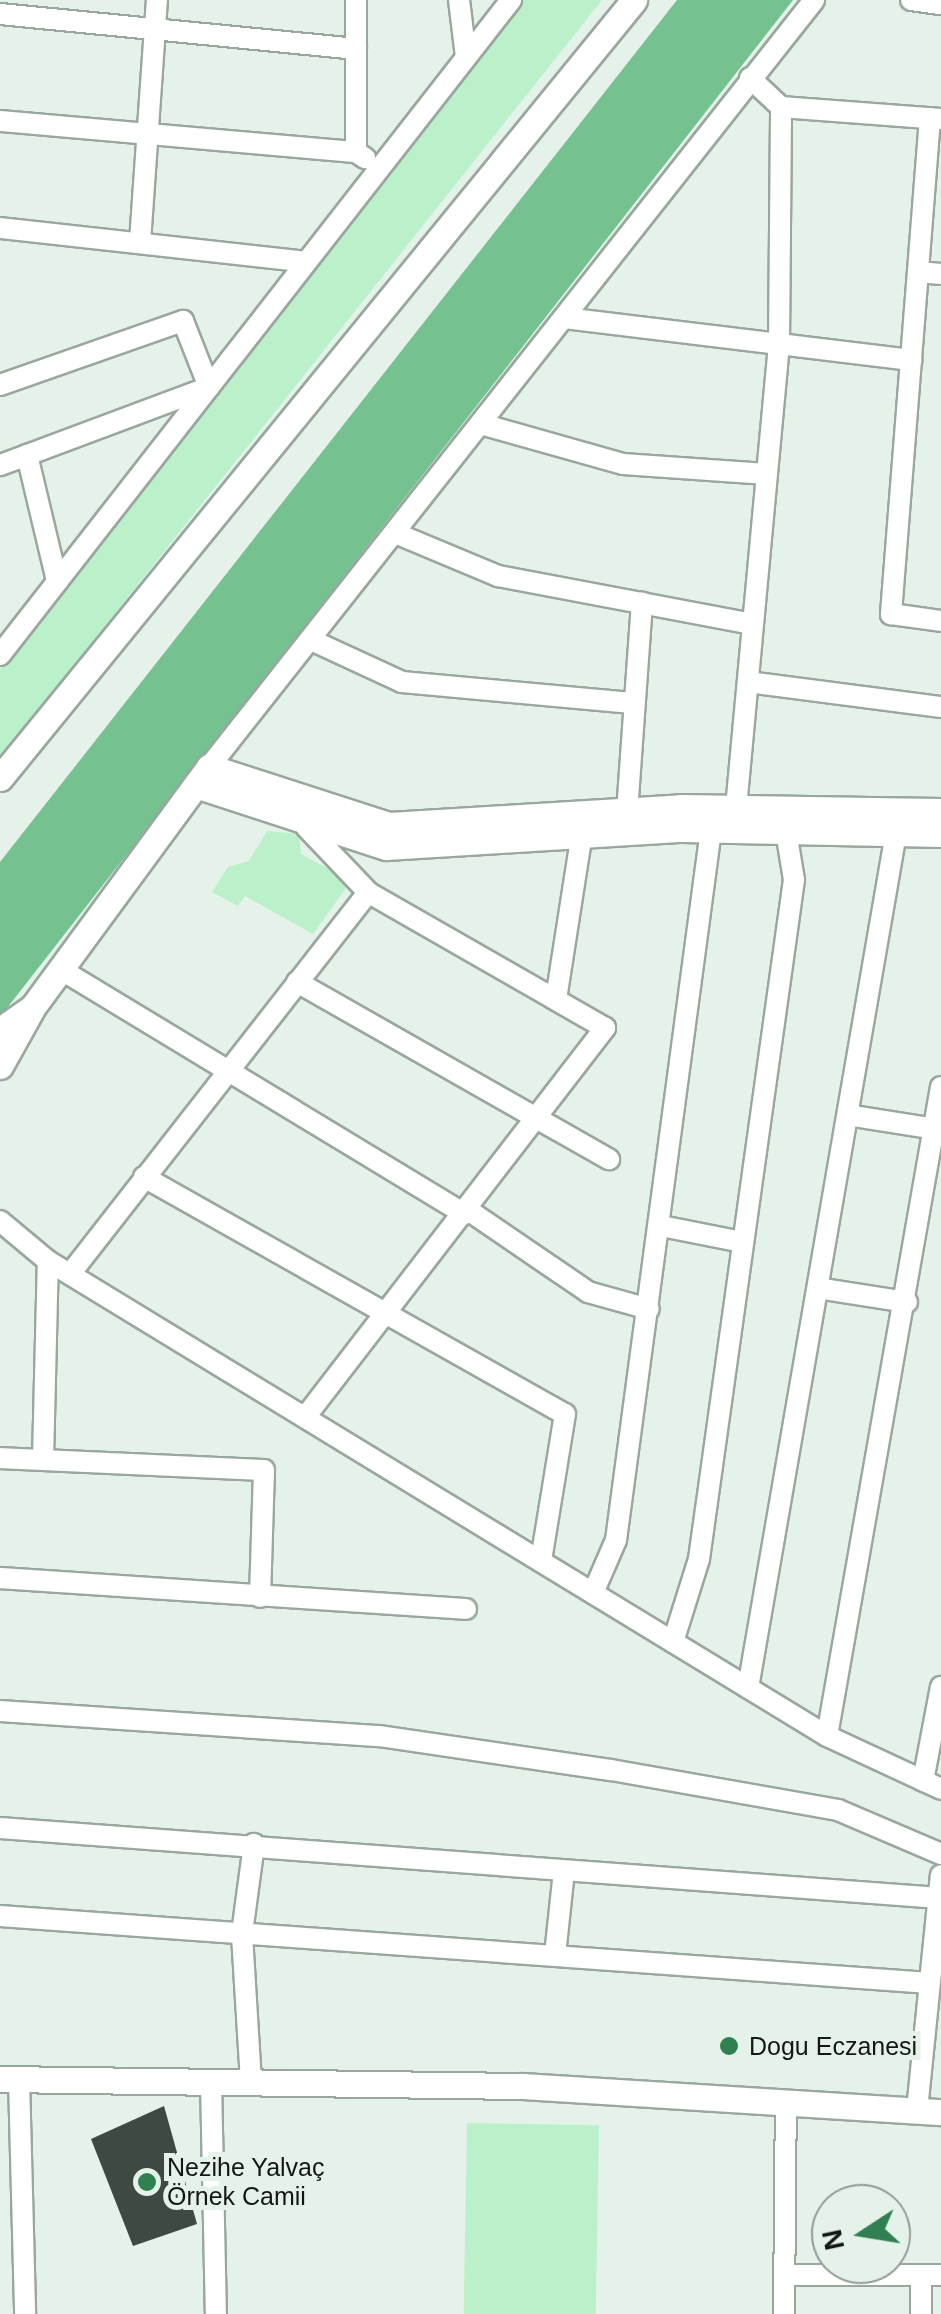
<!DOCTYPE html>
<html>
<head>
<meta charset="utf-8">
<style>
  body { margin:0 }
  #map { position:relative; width:941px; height:2314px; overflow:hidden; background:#e5f2e9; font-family:Arial,sans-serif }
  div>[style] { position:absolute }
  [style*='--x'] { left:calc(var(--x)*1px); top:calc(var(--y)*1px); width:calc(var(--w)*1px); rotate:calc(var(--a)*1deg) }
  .green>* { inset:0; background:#baf0ca; transform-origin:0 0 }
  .water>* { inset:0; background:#76c190 }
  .building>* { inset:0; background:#3e4941 }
  .roads { filter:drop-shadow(2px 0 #9aa79e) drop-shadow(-2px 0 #9aa79e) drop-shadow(0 2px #9aa79e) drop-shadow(0 -2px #9aa79e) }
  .minor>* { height:20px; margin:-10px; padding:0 10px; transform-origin:10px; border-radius:10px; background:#fff }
  .major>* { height:25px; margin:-12.5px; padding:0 12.5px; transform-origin:12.5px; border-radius:12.5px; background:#fff }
  .dots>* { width:28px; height:28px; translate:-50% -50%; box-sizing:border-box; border:5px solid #e5f2e9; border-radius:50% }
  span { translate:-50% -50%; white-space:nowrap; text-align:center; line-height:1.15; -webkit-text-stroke:10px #e5f2e9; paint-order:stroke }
  .poi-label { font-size:25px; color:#141815 }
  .left { translate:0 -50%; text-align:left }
  .north { position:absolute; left:811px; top:2184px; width:100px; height:100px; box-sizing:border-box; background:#e5f2e9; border:2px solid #919b94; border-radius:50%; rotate:258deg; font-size:28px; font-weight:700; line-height:40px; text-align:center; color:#141815 }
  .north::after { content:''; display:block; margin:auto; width:35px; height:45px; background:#308051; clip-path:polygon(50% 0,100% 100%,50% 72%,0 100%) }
</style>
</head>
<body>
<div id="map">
  <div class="green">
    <i style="clip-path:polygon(522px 0,602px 0,0 758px,0 669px)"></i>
    <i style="clip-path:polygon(267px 831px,299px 834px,301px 854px,351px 881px,313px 934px,245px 896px,238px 906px,212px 892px,228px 867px,249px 861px)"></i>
    <i style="left:467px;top:2123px;width:132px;height:191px;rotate:1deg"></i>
  </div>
  <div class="water">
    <i style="clip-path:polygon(677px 0,793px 0,0 1017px,0 862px)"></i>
  </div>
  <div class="building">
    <i style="clip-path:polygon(164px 2106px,197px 2224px,133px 2246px,91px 2139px)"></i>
  </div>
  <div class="roads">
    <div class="minor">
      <i style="--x:356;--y:0;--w:152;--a:90"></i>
      <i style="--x:356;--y:152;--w:11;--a:34"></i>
      <i style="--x:459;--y:0;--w:57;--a:83"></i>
      <i style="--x:911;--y:0;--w:30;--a:8"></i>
      <i style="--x:0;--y:14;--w:358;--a:5.6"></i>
      <i style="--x:750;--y:78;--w:42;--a:43.1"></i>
      <i style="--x:781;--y:107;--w:160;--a:4.3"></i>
      <i style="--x:930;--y:118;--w:498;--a:94.5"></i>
      <i style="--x:891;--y:614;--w:50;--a:8"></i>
      <i style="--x:0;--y:121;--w:357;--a:5"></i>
      <i style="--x:0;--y:228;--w:308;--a:6.3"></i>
      <i style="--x:140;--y:242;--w:243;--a:-86"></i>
      <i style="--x:918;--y:272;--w:23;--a:5"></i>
      <i style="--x:564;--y:318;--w:350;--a:6.9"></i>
      <i style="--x:0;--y:385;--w:194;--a:-19.3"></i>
      <i style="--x:183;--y:321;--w:71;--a:68.5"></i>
      <i style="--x:209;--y:387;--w:223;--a:159.5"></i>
      <i style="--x:481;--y:424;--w:148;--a:15.7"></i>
      <i style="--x:623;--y:464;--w:144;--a:4"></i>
      <i style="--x:27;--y:455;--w:130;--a:76.6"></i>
      <i style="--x:395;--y:533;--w:112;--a:22.7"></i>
      <i style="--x:498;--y:576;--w:259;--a:10.7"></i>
      <i style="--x:311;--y:640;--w:100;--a:24.8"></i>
      <i style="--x:402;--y:682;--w:231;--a:5.2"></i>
      <i style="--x:0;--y:655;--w:831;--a:-52.04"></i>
      <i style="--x:748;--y:682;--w:195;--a:7.4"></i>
      <i style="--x:209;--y:767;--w:977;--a:-51.73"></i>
      <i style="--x:736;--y:808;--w:466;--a:-84.7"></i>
      <i style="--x:779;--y:344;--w:237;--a:-89.5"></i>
      <i style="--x:627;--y:812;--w:210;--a:-85.9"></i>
      <i style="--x:60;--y:969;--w:473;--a:31.2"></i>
      <i style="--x:297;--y:982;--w:359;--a:29.6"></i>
      <i style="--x:556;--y:999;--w:162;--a:-81.1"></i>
      <i style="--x:853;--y:1116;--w:84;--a:8.9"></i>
      <i style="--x:144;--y:1177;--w:483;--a:29.4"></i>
      <i style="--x:565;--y:1414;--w:149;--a:99.3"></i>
      <i style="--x:468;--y:1210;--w:145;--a:34.3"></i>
      <i style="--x:588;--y:1292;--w:63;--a:15.6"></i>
      <i style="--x:0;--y:1221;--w:62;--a:39.8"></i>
      <i style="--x:48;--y:1261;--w:912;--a:31.37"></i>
      <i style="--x:827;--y:1736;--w:126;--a:24.9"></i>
      <i style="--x:661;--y:1226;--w:83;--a:11.2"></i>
      <i style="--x:70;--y:1274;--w:484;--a:-52"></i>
      <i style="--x:823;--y:1289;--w:85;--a:8.8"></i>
      <i style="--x:306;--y:1416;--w:490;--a:-52.4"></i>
      <i style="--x:605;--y:1028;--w:273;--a:-150.2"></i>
      <i style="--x:368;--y:892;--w:90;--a:-133.6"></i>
      <i style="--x:0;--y:1458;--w:264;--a:2.6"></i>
      <i style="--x:264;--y:1470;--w:127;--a:91.8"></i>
      <i style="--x:43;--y:1460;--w:199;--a:-88.6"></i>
      <i style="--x:0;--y:1578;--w:467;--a:3.8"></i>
      <i style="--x:593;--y:1593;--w:58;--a:-66.5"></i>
      <i style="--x:616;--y:1540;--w:716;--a:-82.38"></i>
      <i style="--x:673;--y:1642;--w:87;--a:-72.6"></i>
      <i style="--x:699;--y:1559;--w:686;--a:-82.04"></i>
      <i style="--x:794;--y:880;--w:50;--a:-99.3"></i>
      <i style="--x:748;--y:1688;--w:868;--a:-80.18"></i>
      <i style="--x:0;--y:1711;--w:381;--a:3.8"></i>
      <i style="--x:380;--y:1736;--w:233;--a:8.4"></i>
      <i style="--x:611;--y:1770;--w:230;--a:10"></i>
      <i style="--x:838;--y:1810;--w:112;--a:23.1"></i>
      <i style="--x:827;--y:1736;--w:659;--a:-80.04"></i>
      <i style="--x:923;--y:1781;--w:96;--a:-79.2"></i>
      <i style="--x:0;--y:1828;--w:942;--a:4.26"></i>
      <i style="--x:0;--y:1916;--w:932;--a:4.12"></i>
      <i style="--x:555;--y:1955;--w:84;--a:-83.9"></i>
      <i style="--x:19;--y:2079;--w:235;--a:88.5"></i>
      <i style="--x:211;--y:2081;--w:233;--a:88.8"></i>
      <i style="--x:251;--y:2082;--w:149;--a:-93.5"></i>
      <i style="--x:242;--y:1933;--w:90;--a:-82.3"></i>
      <i style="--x:917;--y:2110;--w:236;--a:-84.2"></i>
      <i style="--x:785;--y:2275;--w:156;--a:0"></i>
      <i style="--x:784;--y:2314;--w:212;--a:-89.5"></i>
      <i style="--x:921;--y:2314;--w:39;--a:-90"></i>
    </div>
    <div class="major">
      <i style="--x:0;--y:778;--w:1004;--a:-50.82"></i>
      <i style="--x:196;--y:785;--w:200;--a:18.1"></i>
      <i style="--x:386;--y:847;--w:297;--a:-3.5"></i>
      <i style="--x:682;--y:829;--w:259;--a:1.1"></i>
      <i style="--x:0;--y:1030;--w:39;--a:-35"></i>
      <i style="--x:32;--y:1008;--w:299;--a:-53.7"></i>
      <i style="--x:209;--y:767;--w:189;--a:17.9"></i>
      <i style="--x:389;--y:825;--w:293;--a:-3.5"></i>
      <i style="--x:681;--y:807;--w:260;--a:0.9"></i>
      <i style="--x:0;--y:1066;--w:62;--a:-60.9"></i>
      <i style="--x:0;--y:2079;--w:523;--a:0.77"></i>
      <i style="--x:523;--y:2086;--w:419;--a:3.6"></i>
    </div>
  </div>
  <div class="dots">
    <i style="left:729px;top:2046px;background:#308051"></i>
    <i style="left:147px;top:2182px;background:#308051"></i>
  </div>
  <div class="poi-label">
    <span class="left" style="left:749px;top:2046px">Dogu Eczanesi</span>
    <span class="left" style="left:167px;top:2182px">Nezihe Yalvaç<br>Örnek Camii</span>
  </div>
  <div class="north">N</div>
</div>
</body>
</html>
